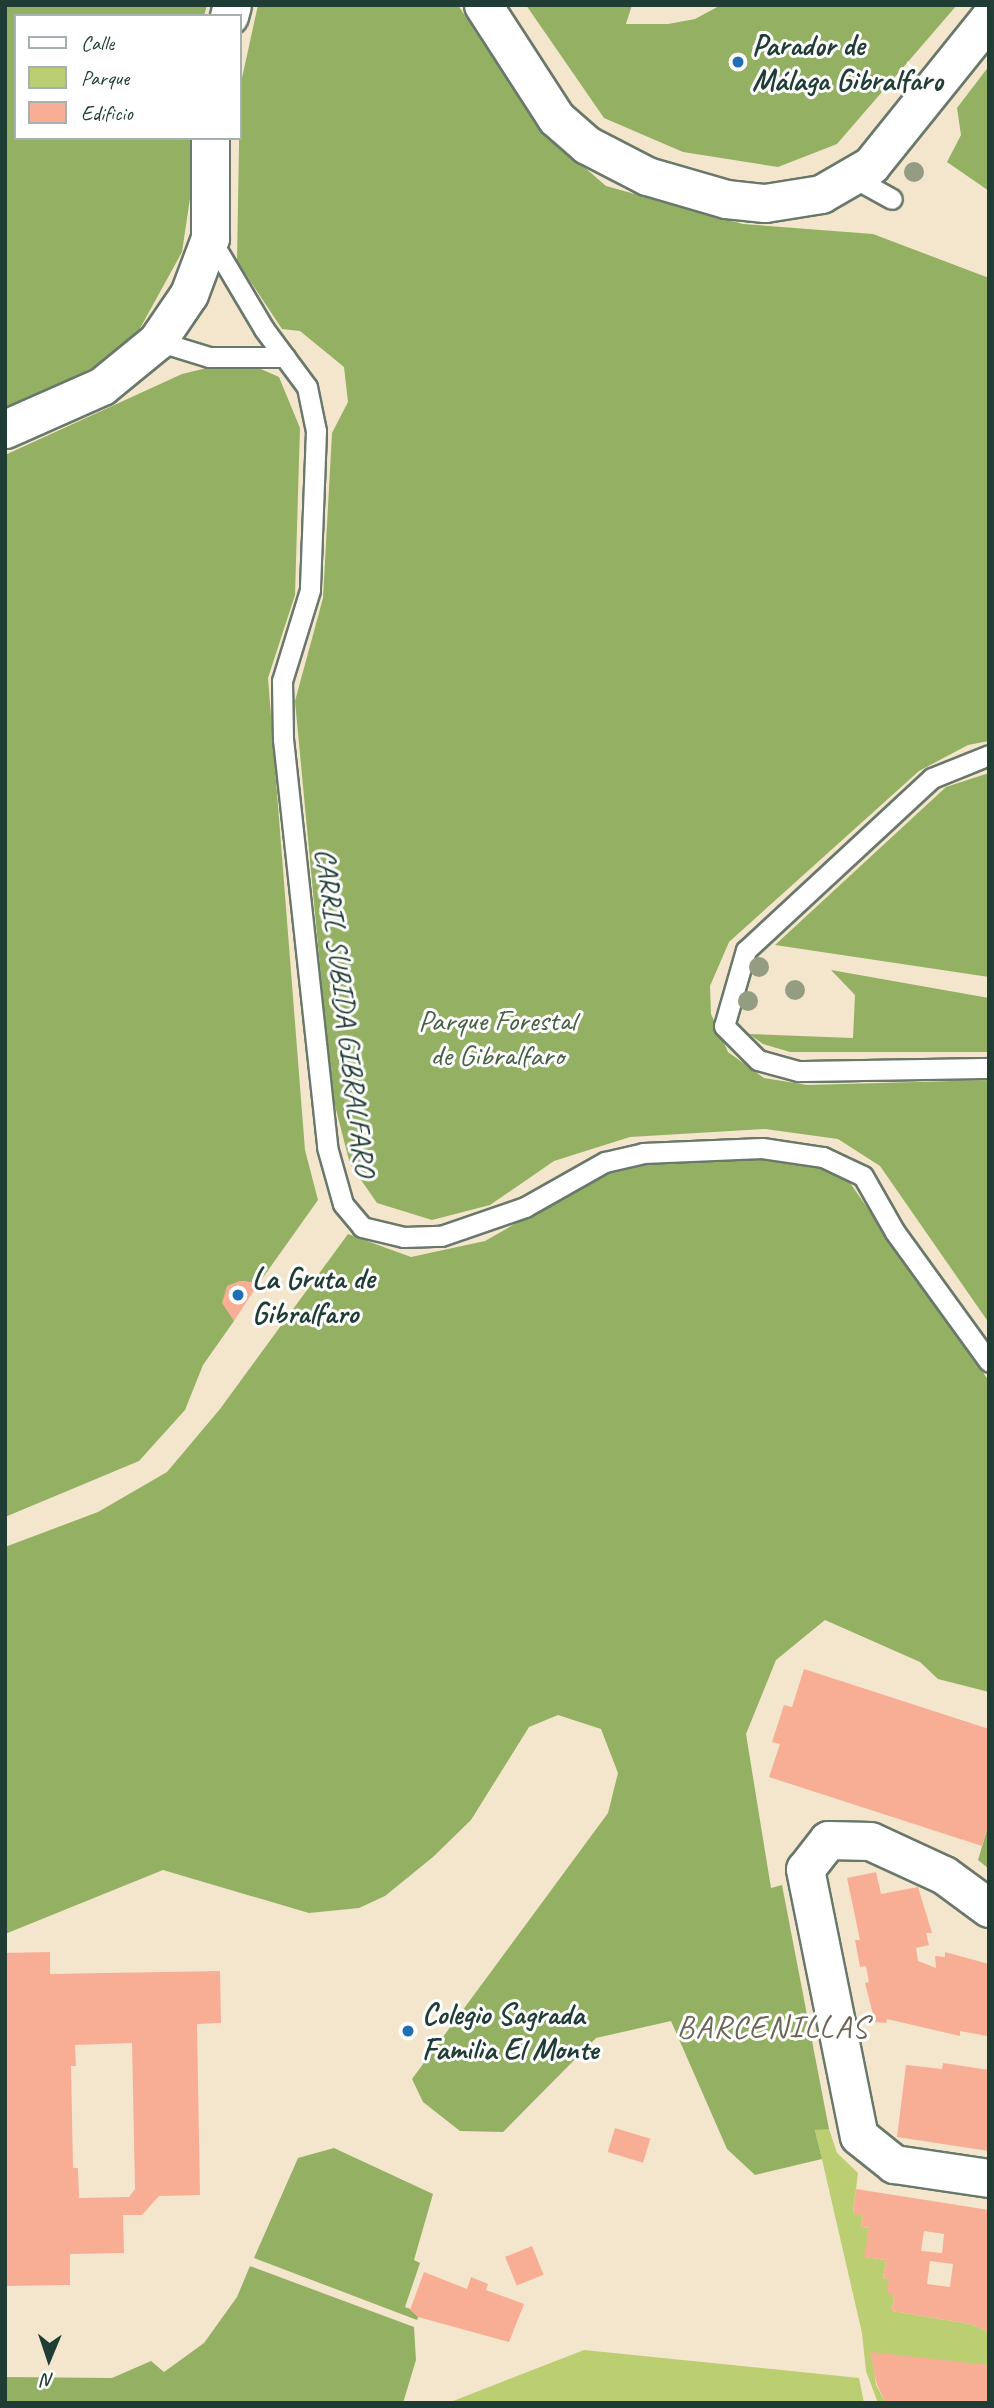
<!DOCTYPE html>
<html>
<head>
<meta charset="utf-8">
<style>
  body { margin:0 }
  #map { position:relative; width:994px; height:2408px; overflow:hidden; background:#f3e6cd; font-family:Caveat,sans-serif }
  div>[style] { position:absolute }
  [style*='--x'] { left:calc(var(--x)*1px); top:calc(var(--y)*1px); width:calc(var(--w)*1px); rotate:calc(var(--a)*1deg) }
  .green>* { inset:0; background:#bbce71 }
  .forest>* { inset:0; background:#94b163 }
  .building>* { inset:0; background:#f8ae94; transform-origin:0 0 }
  .roads { filter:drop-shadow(2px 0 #69786a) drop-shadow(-2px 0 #69786a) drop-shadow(0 2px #69786a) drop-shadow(0 -2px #69786a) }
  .service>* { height:19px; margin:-9.5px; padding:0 9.5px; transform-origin:9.5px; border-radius:9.5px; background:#fff }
  .minor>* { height:37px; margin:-18.5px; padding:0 18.5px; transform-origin:18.5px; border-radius:18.5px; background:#fff }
  .trees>* { width:20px; height:20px; margin:-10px; border-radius:50%; background:#949d81 }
  .dots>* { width:19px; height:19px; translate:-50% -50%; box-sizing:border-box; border:4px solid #fff; border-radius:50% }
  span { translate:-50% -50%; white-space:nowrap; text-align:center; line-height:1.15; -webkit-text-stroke:6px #fff; paint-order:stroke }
  .poi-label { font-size:30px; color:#1f3d34; font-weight:700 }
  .left { translate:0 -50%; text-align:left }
  .street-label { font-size:30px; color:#1f3d34 }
  .park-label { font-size:30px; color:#466143 }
  .neighbourhood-label { font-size:32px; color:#6b6556; letter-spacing:2px }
  .frame { position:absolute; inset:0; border:7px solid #1f3d34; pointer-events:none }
  .legend { position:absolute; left:14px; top:14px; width:228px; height:126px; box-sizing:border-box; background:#fff; border:2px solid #a5b1ae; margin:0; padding:9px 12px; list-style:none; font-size:21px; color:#1f3d34 }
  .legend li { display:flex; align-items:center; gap:14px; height:35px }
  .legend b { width:35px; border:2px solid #a5b1ae }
  .north { position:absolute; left:14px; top:2324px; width:70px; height:70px; -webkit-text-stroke:5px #fff; paint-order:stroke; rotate:182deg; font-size:19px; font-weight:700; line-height:28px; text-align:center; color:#1f3d34 }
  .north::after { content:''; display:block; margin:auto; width:24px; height:32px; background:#1f3d34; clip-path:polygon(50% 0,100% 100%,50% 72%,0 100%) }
</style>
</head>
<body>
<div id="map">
  <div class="green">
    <i style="clip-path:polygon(815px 2129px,829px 2129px,837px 2153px,858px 2173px,853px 2213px,863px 2215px,861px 2227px,869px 2228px,865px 2257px,886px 2260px,883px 2278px,889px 2279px,894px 2295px,892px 2311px,970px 2324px,989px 2332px,989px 2365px,873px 2361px,876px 2385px,886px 2403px,878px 2403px,866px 2371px,862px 2333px)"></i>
    <i style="clip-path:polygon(584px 2350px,859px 2378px,864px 2403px,448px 2403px)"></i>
  </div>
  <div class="forest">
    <i style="clip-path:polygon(5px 5px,207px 5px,204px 16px,16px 16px,16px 138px,191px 138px,193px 178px,182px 252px,138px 332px,99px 364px,39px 397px,5px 409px)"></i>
    <i style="clip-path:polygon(258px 5px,458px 5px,539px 128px,606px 186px,743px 224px,873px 234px,989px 278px,989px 741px,968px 745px,919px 771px,729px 942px,710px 986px,711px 1014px,728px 1052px,764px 1078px,807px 1085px,989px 1080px,989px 1323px,880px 1166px,838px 1139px,765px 1129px,630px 1137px,554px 1161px,490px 1205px,432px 1220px,377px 1203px,350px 1164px,332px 1094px,295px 701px,323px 598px,332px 433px,348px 402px,344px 367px,300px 331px,282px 329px,237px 261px,240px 87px)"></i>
    <i style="clip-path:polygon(526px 5px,632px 5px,626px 24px,668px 24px,695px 19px,721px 5px,957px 5px,837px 144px,778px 167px,683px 152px,604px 118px)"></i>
    <i style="clip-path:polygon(989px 66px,989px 191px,947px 162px,961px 135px,957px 108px)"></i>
    <i style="clip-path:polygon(240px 360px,279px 377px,300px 428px,295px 595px,268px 678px,305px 1150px,318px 1200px,259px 1283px,240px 1281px,227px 1287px,234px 1321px,203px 1365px,185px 1410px,139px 1461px,5px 1517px,5px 455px,182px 374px)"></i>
    <i style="clip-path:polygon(989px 773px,989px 977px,775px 945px,946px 787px)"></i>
    <i style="clip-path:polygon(831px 970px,989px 998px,989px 1052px,790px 1052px,763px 1044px,749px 1034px,853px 1038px,855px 995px)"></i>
    <i style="clip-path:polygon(762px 1158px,817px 1164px,850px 1183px,989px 1381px,989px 1692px,938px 1679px,920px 1662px,825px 1620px,776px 1660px,746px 1734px,771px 1888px,782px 1885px,829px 2129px,815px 2130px,822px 2159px,755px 2175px,727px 2149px,671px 2021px,596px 2038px,503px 2132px,460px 2131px,423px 2102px,412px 2079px,608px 1813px,618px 1773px,601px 1729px,558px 1715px,529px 1727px,471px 1820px,433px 1857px,385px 1896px,359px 1908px,309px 1913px,163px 1870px,5px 1934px,5px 1547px,98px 1512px,167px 1472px,220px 1409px,348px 1234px,411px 1257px,485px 1241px,597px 1177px,641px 1164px)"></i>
    <i style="clip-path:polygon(989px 1823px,989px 1869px,978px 1860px)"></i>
    <i style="clip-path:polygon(334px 2148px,433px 2194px,414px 2260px,420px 2263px,405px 2307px,420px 2313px,417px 2320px,254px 2258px,298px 2158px)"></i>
    <i style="clip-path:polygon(250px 2266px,414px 2327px,416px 2360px,403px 2403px,5px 2403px,5px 2377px,112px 2378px,151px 2361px,164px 2372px,204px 2343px,237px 2297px)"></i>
  </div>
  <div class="building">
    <i style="clip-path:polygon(240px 1281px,259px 1283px,234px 1321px,222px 1303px,227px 1286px)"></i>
    <i style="clip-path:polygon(804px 1669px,989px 1729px,989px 1823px,982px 1846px,769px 1777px,780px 1744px,772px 1742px,784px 1705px,792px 1707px)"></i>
    <i style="clip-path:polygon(876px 1872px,881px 1894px,918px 1887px,932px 1933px,926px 1933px,929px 1945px,916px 1948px,918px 1961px,936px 1968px,935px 1956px,945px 1957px,945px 1952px,989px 1964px,987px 2036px,960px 2031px,960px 2036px,887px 2019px,886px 2023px,875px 2022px,865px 1983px,869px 1982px,866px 1966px,860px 1967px,855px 1940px,860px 1940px,847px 1878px)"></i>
    <i style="clip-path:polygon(evenodd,50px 1952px,50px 1974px,220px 1971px,221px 2023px,197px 2024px,200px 2195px,159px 2196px,142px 2215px,123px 2215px,124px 2253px,70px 2254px,70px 2285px,5px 2286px,5px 1953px,50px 1952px,132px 2043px,135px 2189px,129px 2197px,79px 2198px,78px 2168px,73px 2168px,71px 2066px,76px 2066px,75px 2045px,132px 2043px)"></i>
    <i style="clip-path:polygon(943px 2063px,989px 2070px,989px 2151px,897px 2137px,906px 2065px,942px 2069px)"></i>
    <i style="left:615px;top:2128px;width:37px;height:25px;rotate:17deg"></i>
    <i style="clip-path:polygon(evenodd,856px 2189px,989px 2210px,989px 2332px,970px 2324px,892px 2311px,894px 2295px,887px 2293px,889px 2279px,883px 2278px,886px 2260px,864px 2257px,869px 2228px,861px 2227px,863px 2215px,853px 2214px,856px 2189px,924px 2231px,944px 2234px,942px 2253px,921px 2251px,924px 2231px,856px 2189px,930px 2261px,953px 2264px,950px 2287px,927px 2284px,930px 2261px)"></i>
    <i style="left:532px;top:2246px;width:31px;height:29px;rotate:68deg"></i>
    <i style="clip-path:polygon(424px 2272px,467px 2289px,471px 2277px,488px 2284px,486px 2290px,524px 2304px,509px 2342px,418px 2317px,410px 2310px)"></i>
    <i style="clip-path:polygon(870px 2352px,989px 2365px,989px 2403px,886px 2403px,877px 2385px)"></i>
  </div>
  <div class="roads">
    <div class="service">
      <i style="--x:854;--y:178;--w:43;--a:28.9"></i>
      <i style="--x:210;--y:238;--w:106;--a:59.3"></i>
      <i style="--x:264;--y:329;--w:72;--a:53.4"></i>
      <i style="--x:307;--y:387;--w:45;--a:78.4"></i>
      <i style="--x:316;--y:431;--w:159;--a:92.2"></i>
      <i style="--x:310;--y:590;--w:95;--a:107.1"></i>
      <i style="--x:282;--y:681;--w:58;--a:89"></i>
      <i style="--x:283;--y:739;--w:410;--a:83.8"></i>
      <i style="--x:327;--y:1147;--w:59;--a:74.3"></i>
      <i style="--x:343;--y:1204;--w:30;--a:50"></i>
      <i style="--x:362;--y:1227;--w:43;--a:13.4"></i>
      <i style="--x:404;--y:1237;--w:37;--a:-2"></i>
      <i style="--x:441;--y:1236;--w:89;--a:-19"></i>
      <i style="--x:525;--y:1207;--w:92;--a:-29.4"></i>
      <i style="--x:605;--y:1162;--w:39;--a:-13"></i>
      <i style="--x:643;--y:1153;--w:119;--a:-2.4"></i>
      <i style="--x:762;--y:1148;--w:62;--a:8.4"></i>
      <i style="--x:823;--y:1157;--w:44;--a:25.4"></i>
      <i style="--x:863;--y:1176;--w:64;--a:60.3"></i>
      <i style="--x:895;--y:1232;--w:160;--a:54.1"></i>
      <i style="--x:157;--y:341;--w:54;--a:17.1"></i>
      <i style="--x:209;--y:357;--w:76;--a:0"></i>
      <i style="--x:989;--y:755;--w:61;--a:158"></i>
      <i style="--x:932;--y:778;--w:253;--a:137.2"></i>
      <i style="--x:746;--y:950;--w:79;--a:106.1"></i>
      <i style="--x:724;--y:1026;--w:48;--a:45"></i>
      <i style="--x:758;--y:1060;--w:41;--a:15.4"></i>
      <i style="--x:798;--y:1071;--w:191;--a:-0.9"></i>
    </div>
    <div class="minor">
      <i style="--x:483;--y:5;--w:135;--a:57.1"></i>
      <i style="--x:556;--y:118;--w:41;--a:41.1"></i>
      <i style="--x:587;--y:145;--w:68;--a:27.3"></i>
      <i style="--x:647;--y:176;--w:82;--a:16.2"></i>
      <i style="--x:726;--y:199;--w:39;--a:6"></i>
      <i style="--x:765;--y:203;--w:57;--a:-9.1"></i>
      <i style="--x:821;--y:194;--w:58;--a:-30.1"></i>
      <i style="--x:871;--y:165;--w:189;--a:-51.2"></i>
      <i style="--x:229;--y:16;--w:11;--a:-75"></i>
      <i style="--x:5;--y:429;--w:106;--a:-23.9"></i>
      <i style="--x:102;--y:386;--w:71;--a:-39.3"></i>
      <i style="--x:157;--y:341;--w:57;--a:-55.8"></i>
      <i style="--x:189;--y:294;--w:60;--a:-69.4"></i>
      <i style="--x:210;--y:238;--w:100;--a:-90"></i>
      <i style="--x:989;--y:1908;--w:56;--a:-143.7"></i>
      <i style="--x:944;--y:1875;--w:81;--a:-155.3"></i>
      <i style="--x:870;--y:1841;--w:42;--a:-178.6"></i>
      <i style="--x:828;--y:1840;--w:37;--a:128"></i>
      <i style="--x:805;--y:1869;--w:272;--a:78.6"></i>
      <i style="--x:859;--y:2136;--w:45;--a:38.7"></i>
      <i style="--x:894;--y:2164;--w:96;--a:8.4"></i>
    </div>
  </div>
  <div class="trees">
    <i style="left:914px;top:172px"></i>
    <i style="left:759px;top:967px"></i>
    <i style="left:795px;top:990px"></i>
    <i style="left:748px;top:1001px"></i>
  </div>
  <div class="dots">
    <i style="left:738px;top:62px;background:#1f6fb2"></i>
    <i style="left:238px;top:1295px;background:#1f6fb2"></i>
    <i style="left:408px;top:2031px;background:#1f6fb2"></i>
  </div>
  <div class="poi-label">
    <span class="left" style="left:752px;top:62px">Parador de<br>Málaga Gibralfaro</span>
    <span class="left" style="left:252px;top:1295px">La Gruta de<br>Gibralfaro</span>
    <span class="left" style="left:422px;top:2031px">Colegio Sagrada<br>Familia El Monte</span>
  </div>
  <div class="street-label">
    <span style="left:346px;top:1012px;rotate:83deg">CARRIL SUBIDA GIBRALFARO</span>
  </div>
  <div class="park-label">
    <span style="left:497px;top:1037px">Parque Forestal<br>de Gibralfaro</span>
  </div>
  <div class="neighbourhood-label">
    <span style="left:773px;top:2027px">BARCENILLAS</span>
  </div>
  <div class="frame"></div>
  <ul class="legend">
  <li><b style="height:9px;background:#fff"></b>Calle</li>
  <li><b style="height:19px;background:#bbce71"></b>Parque</li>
  <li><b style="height:19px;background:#f8ae94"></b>Edificio</li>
  </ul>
  <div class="north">N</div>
</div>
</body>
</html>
